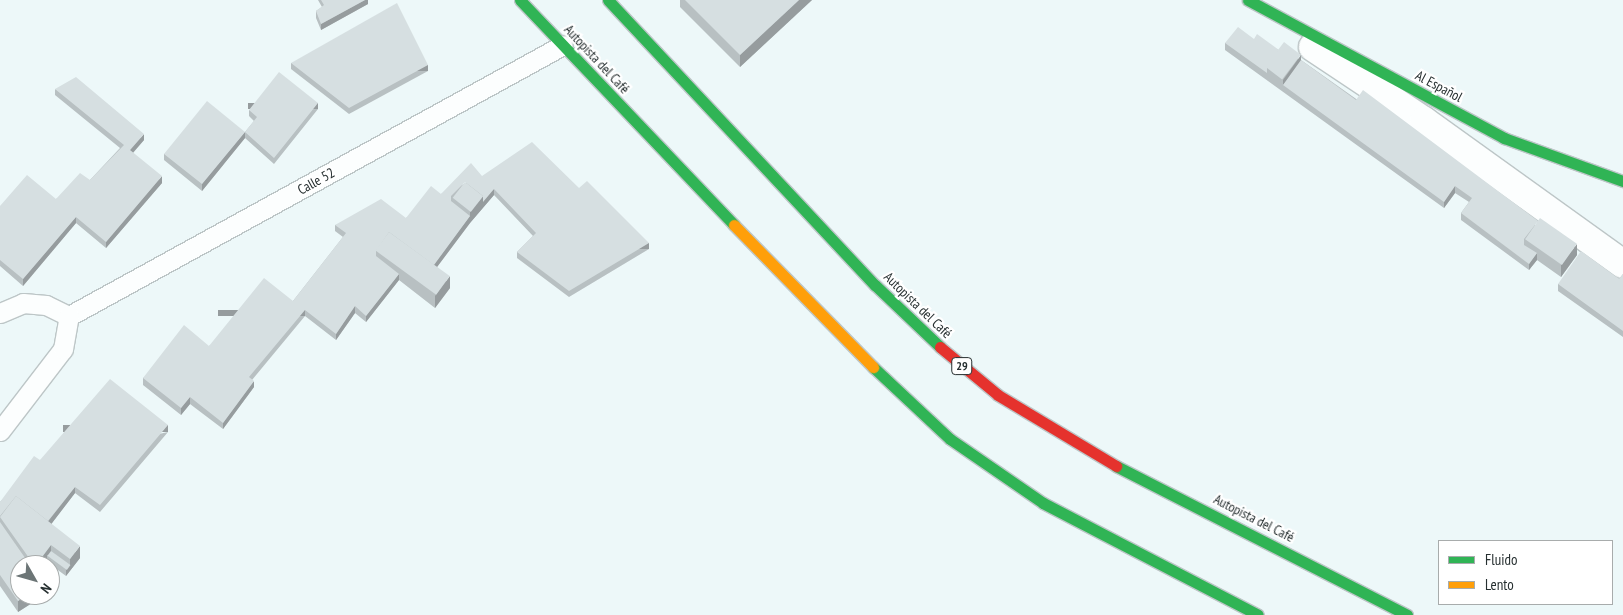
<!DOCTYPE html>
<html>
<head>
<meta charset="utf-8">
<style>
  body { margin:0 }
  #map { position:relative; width:1623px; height:615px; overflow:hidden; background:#edf8f9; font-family:"PT Sans Narrow",sans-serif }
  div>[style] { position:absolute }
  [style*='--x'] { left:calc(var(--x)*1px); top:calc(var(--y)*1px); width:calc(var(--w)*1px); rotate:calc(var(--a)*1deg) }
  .roads { filter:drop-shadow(1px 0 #bdc6c7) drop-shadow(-1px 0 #bdc6c7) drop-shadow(0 1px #bdc6c7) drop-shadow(0 -1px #bdc6c7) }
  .lane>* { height:19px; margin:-9.5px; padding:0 9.5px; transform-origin:9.5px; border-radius:9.5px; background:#fcfefe }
  .street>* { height:28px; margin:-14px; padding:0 14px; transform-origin:14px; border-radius:14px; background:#fcfefe }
  .fast>* { height:11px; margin:-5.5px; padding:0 5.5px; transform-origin:5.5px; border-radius:5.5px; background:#30b455 }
  .slow>* { height:11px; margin:-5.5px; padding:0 5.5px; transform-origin:5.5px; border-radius:5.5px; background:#ff9f0a }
  .jam>* { height:11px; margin:-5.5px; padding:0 5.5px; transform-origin:5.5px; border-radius:5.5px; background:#e5322d }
  .wall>* { inset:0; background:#b8c0c2 }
  .shaded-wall>* { inset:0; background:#969c9e; transform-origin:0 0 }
  .building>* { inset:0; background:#d6dfe1; transform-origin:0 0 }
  span { translate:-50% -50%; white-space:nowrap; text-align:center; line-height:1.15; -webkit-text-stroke:4.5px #fff; paint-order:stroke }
  .shield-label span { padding:1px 4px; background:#fff; border:1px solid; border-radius:4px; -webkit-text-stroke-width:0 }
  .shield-label { font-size:12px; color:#262f30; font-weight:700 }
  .street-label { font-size:14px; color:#262f30 }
  .legend { position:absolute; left:1438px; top:540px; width:175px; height:65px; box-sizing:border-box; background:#fff; border:1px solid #a8acac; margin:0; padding:6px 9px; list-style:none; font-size:15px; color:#262f30 }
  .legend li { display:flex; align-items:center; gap:10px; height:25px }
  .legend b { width:25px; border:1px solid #a8acac }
  .north { position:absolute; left:10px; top:555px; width:50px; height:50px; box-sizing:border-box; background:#fff; border:1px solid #a8acac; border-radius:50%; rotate:128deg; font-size:14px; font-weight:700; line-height:20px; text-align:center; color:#262f30 }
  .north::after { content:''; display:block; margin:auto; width:18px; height:22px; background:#6c7576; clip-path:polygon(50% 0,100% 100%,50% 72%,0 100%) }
</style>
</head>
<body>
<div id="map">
  <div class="roads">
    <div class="lane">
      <i style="--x:0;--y:313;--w:25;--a:-23"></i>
      <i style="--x:23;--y:303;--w:23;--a:5"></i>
      <i style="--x:46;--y:305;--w:25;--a:26"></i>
      <i style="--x:69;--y:316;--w:563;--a:-28.75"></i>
      <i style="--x:0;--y:431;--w:103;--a:-52.5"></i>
      <i style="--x:63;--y:349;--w:34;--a:-80"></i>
    </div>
    <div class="street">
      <i style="--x:1313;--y:47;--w:133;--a:33.7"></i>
      <i style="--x:1424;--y:121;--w:245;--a:35.7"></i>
    </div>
    <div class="fast">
      <i style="--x:520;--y:0;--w:311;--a:46.4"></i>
      <i style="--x:608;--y:0;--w:391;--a:46.9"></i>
      <i style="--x:875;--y:285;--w:90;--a:43.6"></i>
      <i style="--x:1248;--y:0;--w:291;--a:28.3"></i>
      <i style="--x:1504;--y:138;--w:127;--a:19.9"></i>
      <i style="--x:873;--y:367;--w:105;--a:43.1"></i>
      <i style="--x:950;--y:439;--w:113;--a:34.5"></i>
      <i style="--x:1043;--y:503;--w:242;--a:27.5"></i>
      <i style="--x:1116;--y:466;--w:327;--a:27.1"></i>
    </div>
    <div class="slow">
      <i style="--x:734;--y:225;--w:199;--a:45.6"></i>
    </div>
    <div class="jam">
      <i style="--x:940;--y:347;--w:75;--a:39.6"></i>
      <i style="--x:998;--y:395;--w:138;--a:31"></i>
    </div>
  </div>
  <div class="wall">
    <i style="clip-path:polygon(318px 0,368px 0,368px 4px,321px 30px,316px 18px,316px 11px,322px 7px)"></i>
    <i style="clip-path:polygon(680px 0,812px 0,740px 67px,680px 7px)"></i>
    <i style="clip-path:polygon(1254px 39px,1301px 60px,1577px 255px,1561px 277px,1537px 260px,1529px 270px,1461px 220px,1461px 213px,1469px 202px,1455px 193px,1444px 208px,1225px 50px,1225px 43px)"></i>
    <i style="clip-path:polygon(291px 63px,428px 71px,349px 114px,291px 69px)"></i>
    <i style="clip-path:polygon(55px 89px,144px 140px,133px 153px,162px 183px,106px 248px,76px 223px,23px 286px,0 266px,0 206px,56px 199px,90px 180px,120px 148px,55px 95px)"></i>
    <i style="clip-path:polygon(318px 109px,274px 164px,245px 138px,202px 191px,164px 160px,164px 154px,245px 132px,254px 121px,249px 116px,249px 110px)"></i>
    <i style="clip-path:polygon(482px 176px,579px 188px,649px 249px,569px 297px,517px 258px,517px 252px,533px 236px,494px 195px,470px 223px,437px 267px,450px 288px,435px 308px,399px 280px,366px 322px,355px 313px,336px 340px,305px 316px,252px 380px,254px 387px,223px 429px,190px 404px,181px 415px,143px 385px,143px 378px,209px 346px,293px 301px,343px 237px,335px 231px,335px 225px,406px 218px,441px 194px)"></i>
    <i style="clip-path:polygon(1623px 274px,1623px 337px,1558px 291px,1558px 284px,1619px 279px)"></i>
    <i style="clip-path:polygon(168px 432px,100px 512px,75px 493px,51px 524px,80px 558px,66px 576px,47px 562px,45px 565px,20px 565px,43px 596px,18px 612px,0 586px,0 502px,40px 460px)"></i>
  </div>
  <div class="shaded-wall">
    <i style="clip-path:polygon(365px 0,368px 0,368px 4px,321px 30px,321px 24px)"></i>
    <i style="clip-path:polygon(799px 0,812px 0,740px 67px,740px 55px)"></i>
    <i style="clip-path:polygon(1301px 55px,1301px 67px,1283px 85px,1283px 80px)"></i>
    <i style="left:428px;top:65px;width:6px;height:90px;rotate:90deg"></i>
    <i style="left:318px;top:103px;width:6px;height:70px;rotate:90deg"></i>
    <i style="clip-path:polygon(245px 132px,245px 138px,202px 191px,202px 184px)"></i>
    <i style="clip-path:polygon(144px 134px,144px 140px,130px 156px,130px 150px)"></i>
    <i style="clip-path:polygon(162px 176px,162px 183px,106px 248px,106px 242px)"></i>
    <i style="clip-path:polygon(1455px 186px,1455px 193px,1444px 208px,1444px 202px)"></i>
    <i style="clip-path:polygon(494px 189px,494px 195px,470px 223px,431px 275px,431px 268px,470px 216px,470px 211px,483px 196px)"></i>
    <i style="clip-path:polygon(76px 217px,76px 223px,23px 286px,23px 279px)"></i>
    <i style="left:649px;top:243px;width:6px;height:93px;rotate:90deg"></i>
    <i style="clip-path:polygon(1577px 244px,1577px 255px,1561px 277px,1561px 265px)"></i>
    <i style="clip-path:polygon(1537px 253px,1537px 260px,1529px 270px,1529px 264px)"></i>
    <i style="clip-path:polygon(399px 274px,399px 280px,366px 322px,366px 316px)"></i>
    <i style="clip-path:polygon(450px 276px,450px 288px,435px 308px,435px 296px)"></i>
    <i style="clip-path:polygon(355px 306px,355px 313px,336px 340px,336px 334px)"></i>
    <i style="left:305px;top:310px;width:6px;height:87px;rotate:90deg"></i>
    <i style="clip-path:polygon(254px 381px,254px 387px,223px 429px,223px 423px)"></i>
    <i style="clip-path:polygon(190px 397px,190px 404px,181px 415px,181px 408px)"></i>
    <i style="left:168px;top:425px;width:7px;height:105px;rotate:90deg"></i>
    <i style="clip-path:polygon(75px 487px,75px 493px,46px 531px,46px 524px)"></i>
    <i style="clip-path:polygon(51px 545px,51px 557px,47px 555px,47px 562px,45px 565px,36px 565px)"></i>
    <i style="clip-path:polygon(80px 546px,80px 558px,66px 576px,66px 569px,70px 565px,70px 559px)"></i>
    <i style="clip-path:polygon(27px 595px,43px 595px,43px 596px,18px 612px,18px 601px)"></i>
  </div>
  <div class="building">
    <i style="clip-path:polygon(321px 0,365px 0,321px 24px,316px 11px,324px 5px)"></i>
    <i style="clip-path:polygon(685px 0,799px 0,740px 55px)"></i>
    <i style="clip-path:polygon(397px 3px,428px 65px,349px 108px,291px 63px)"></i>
    <i style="clip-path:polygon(1238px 27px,1254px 39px,1257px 34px,1279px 50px,1267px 68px,1267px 73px,1225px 43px)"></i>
    <i style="left:1284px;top:42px;width:21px;height:31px;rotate:37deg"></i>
    <i style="clip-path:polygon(1301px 60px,1356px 100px,1363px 90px,1538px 221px,1524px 239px,1524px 245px,1537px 253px,1529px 264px,1461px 213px,1472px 198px,1455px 186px,1444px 202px,1283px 85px)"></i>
    <i style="clip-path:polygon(279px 72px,318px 103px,274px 158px,245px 132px,202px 184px,164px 154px,207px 101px,245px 132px,257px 117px,249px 110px)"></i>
    <i style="clip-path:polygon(76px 77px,144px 134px,130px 150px,162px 176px,106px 242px,76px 217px,23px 279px,0 260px,0 206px,27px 175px,56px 199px,80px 173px,90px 180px,124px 145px,55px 89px)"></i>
    <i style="clip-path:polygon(532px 142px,579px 188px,587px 181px,649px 243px,569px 291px,517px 252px,536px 233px,494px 189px,483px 202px,483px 196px,465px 182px,451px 196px,451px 201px,470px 216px,434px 265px,389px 232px,376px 251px,376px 256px,399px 274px,366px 316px,355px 306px,336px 334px,305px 310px,249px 377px,254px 381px,223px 423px,190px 397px,181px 408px,143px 378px,184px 325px,209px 346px,264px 278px,293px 301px,346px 233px,335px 225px,381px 199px,406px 218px,431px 186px,441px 194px,471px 163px,482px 176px)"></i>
    <i style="left:465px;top:182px;width:23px;height:20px;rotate:38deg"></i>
    <i style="left:1540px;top:218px;width:45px;height:26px;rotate:35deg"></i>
    <i style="left:389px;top:232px;width:75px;height:23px;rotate:36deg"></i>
    <i style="clip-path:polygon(1581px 251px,1619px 279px,1623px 274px,1623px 331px,1558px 284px)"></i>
    <i style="clip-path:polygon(110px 379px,168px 425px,100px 505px,75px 487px,48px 521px,16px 496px,0 516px,0 502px,34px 456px,40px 460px)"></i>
    <i style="clip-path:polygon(16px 496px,80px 546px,70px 559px,51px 545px,36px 565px,34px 565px,0 517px)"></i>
    <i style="clip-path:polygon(0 522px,30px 565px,20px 565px,20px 595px,27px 595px,18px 601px,0 575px)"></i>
    <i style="left:51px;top:551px;width:24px;height:6px;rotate:36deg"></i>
  </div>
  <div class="shield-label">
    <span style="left:962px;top:366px">29</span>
  </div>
  <div class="street-label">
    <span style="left:597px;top:59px;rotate:47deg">Autopista del Café</span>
    <span style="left:1439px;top:86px;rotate:28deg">Al Español</span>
    <span style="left:316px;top:181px;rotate:-29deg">Calle 52</span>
    <span style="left:918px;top:305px;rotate:44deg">Autopista del Café</span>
    <span style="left:1254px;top:518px;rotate:27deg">Autopista del Café</span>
  </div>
  <ul class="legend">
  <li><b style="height:6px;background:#30b455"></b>Fluido</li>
  <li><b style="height:6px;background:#ff9f0a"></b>Lento</li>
  </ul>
  <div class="north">N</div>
</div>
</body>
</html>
